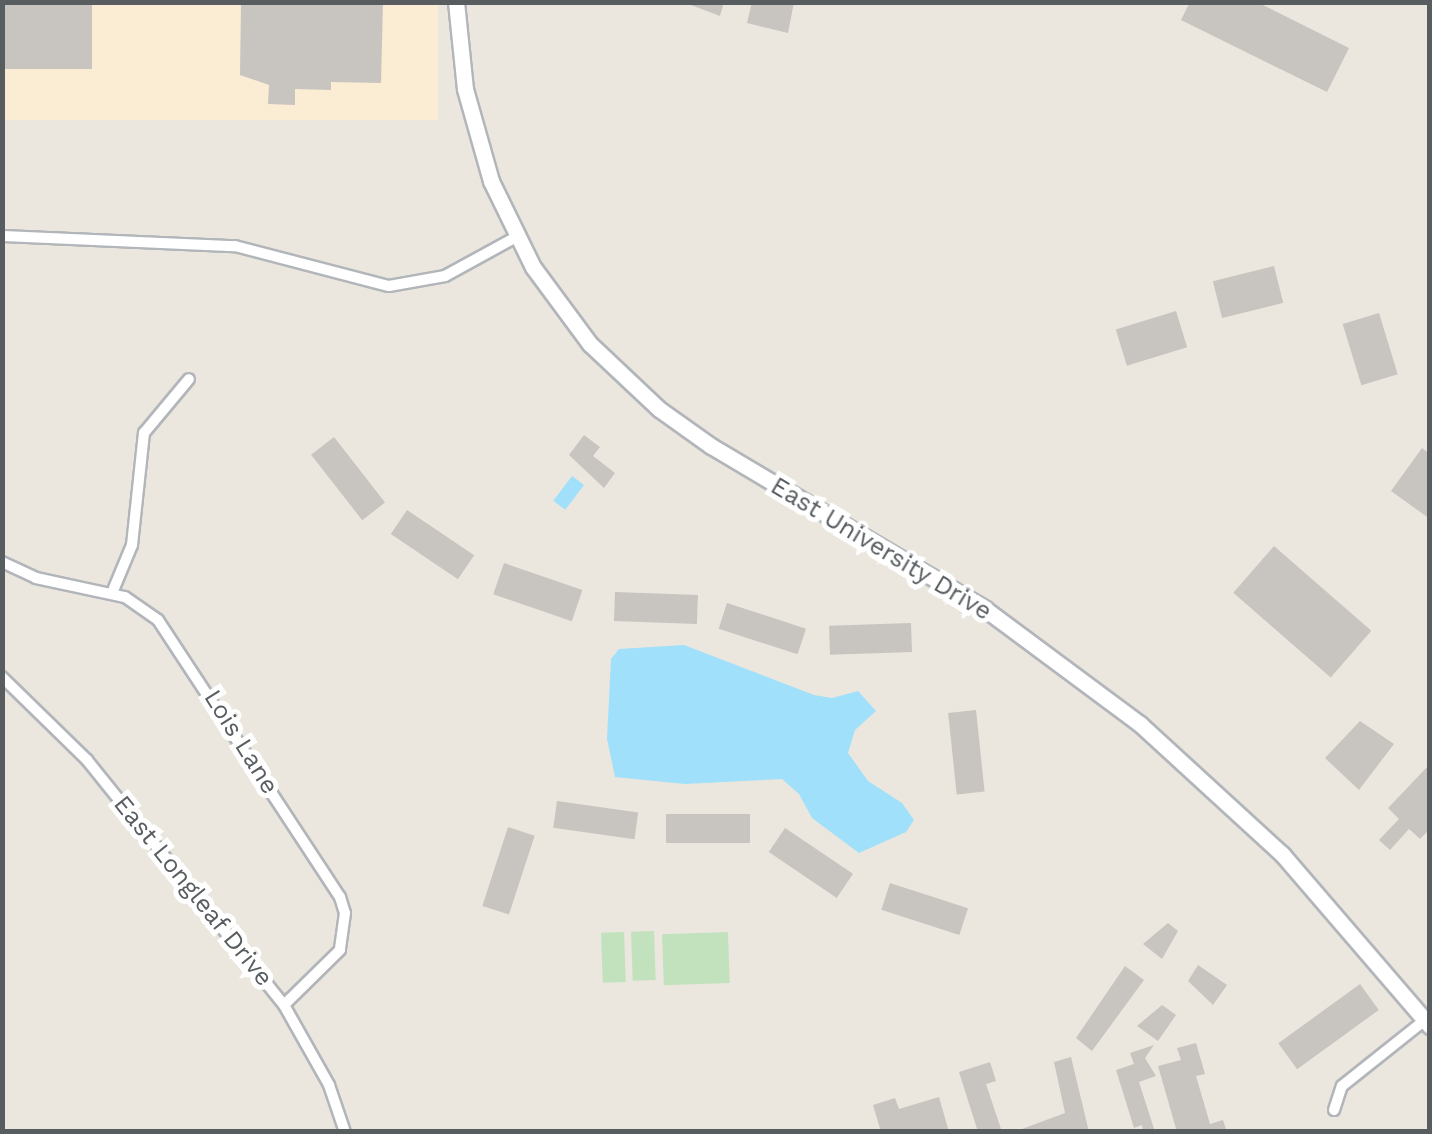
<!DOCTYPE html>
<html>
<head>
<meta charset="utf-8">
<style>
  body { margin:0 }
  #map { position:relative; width:1432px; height:1134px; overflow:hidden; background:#ebe7df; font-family:"Work Sans",sans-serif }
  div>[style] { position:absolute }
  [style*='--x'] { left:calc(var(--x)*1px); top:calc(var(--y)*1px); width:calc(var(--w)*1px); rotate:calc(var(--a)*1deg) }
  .commercial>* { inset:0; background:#fbecd4; transform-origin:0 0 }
  .green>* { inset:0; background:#c2e2bd; transform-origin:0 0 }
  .water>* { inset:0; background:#a0e0fa; transform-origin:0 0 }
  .building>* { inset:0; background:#c8c4bf; transform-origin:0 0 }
  .roads { filter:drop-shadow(2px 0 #b2b6ba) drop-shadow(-2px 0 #b2b6ba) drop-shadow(0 2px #b2b6ba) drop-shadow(0 -2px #b2b6ba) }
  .minor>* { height:10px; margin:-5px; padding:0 5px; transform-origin:5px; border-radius:5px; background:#fff }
  .secondary>* { height:15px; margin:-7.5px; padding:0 7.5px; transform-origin:7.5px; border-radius:7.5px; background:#fff }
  span { translate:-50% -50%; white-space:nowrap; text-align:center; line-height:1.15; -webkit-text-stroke:10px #fff; paint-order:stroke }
  .street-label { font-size:25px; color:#585d60 }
  .frame { position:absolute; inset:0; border:5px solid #585d60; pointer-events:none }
</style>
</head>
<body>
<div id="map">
  <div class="commercial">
    <i style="left:2px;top:3px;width:436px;height:117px"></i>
  </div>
  <div class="green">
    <i style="left:654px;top:931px;width:49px;height:23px;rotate:88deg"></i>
    <i style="left:624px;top:932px;width:50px;height:23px;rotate:88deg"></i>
    <i style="left:728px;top:932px;width:51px;height:66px;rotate:88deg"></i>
  </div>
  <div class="water">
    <i style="left:572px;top:476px;width:15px;height:31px;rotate:37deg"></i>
    <i style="clip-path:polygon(684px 645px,814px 695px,832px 698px,858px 691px,876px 711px,855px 730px,848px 753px,868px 781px,902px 803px,914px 820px,906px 832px,859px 853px,812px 818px,799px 794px,782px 779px,685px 784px,615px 777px,607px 739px,611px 659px,619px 649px)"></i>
  </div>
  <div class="building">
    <i style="left:2px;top:2px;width:90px;height:67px"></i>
    <i style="clip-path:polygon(241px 2px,383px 2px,381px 83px,331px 82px,331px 90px,295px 89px,295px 105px,268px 104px,269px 85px,240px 75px)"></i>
    <i style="clip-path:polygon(683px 2px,724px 2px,720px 16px)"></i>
    <i style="clip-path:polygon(752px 2px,794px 2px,788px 33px,747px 23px)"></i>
    <i style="clip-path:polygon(1190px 2px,1257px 2px,1349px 48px,1327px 92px,1181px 20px)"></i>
    <i style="left:1274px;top:266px;width:38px;height:63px;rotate:76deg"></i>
    <i style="left:1176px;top:311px;width:38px;height:63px;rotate:73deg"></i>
    <i style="left:1379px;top:313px;width:64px;height:38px;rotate:73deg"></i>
    <i style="clip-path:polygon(584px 435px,600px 447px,593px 456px,615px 473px,604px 488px,569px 455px)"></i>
    <i style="left:334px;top:437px;width:83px;height:29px;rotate:52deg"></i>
    <i style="clip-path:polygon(1422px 448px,1430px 454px,1430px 519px,1391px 491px)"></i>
    <i style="left:407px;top:510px;width:81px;height:29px;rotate:34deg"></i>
    <i style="left:1274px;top:546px;width:129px;height:62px;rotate:41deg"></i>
    <i style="left:504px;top:563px;width:83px;height:33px;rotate:19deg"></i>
    <i style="left:615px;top:592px;width:83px;height:29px;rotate:2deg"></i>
    <i style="left:727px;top:603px;width:83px;height:27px;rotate:18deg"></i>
    <i style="left:911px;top:623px;width:29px;height:82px;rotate:88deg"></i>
    <i style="left:976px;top:710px;width:82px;height:28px;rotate:84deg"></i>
    <i style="clip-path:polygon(1360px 721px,1394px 744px,1359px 790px,1325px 758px)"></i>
    <i style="clip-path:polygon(1430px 764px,1430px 829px,1420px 839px,1409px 829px,1390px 850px,1379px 840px,1399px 819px,1388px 808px)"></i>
    <i style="left:557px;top:801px;width:82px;height:27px;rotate:8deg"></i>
    <i style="left:666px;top:814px;width:84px;height:29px"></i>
    <i style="left:508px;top:827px;width:28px;height:83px;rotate:18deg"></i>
    <i style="left:785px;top:828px;width:82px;height:29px;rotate:34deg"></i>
    <i style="left:890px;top:883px;width:82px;height:28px;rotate:18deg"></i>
    <i style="clip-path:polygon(1168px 923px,1178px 931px,1162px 959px,1143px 944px)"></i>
    <i style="clip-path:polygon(1198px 965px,1227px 985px,1213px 1005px,1188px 981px)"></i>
    <i style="clip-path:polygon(1125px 966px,1144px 980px,1092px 1051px,1076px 1038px)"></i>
    <i style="left:1360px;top:984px;width:32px;height:101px;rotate:54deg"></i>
    <i style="clip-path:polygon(1162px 1005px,1176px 1015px,1158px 1041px,1137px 1026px)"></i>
    <i style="clip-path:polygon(1196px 1043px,1205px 1074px,1196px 1076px,1210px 1124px,1223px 1120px,1227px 1132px,1177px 1132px,1158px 1066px,1181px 1060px,1177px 1048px)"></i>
    <i style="clip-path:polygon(1154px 1045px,1145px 1058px,1156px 1076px,1139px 1082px,1155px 1132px,1143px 1132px,1142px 1125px,1134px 1128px,1116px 1070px,1134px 1064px,1130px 1053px)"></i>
    <i style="clip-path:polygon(1071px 1057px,1089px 1132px,1014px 1132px,1065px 1113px,1054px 1062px)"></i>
    <i style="clip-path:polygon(990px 1062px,996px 1081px,986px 1084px,1002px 1132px,978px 1132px,959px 1072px)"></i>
    <i style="clip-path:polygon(939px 1097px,949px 1132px,881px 1132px,873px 1105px,895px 1098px,899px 1109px)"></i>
  </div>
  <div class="roads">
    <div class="minor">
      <i style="--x:2;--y:236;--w:233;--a:2.5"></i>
      <i style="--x:235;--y:246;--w:159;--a:14.6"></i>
      <i style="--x:389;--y:286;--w:57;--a:-10.1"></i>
      <i style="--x:445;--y:276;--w:83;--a:-28.7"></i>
      <i style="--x:2;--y:562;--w:38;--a:25"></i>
      <i style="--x:36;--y:578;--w:91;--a:12.1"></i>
      <i style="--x:125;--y:597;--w:40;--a:34.9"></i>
      <i style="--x:158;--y:620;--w:331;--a:56.7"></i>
      <i style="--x:340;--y:897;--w:17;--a:73"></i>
      <i style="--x:345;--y:913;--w:37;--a:98"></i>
      <i style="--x:340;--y:950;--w:78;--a:135.5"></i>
      <i style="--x:112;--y:593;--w:52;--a:-67.4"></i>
      <i style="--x:132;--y:545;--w:113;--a:-83.9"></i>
      <i style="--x:144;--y:433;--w:70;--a:-50.2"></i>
      <i style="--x:2;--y:677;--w:119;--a:44.3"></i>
      <i style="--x:87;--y:760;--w:314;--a:51.2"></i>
      <i style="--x:284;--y:1005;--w:92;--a:60.6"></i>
      <i style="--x:329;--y:1085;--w:50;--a:71.2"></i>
      <i style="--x:1334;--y:1110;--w:25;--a:-72"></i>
      <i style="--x:1342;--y:1086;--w:106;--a:-38.5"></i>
    </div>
    <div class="secondary">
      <i style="--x:456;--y:2;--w:87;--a:84.1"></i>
      <i style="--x:465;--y:89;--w:96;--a:74.2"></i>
      <i style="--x:491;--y:181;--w:96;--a:64"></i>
      <i style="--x:533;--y:267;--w:96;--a:53.5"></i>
      <i style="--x:590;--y:344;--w:95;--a:43.3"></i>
      <i style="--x:659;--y:409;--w:64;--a:35.4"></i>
      <i style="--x:711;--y:446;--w:319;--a:30.7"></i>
      <i style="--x:985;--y:609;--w:193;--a:36.6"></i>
      <i style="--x:1140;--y:724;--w:193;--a:42.5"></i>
      <i style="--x:1282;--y:854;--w:227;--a:49.3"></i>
    </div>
  </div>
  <div class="street-label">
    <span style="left:881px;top:549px;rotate:31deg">East University Drive</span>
    <span style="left:241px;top:742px;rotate:58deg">Lois Lane</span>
    <span style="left:193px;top:891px;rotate:51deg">East Longleaf Drive</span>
  </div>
  <div class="frame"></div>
</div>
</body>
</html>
